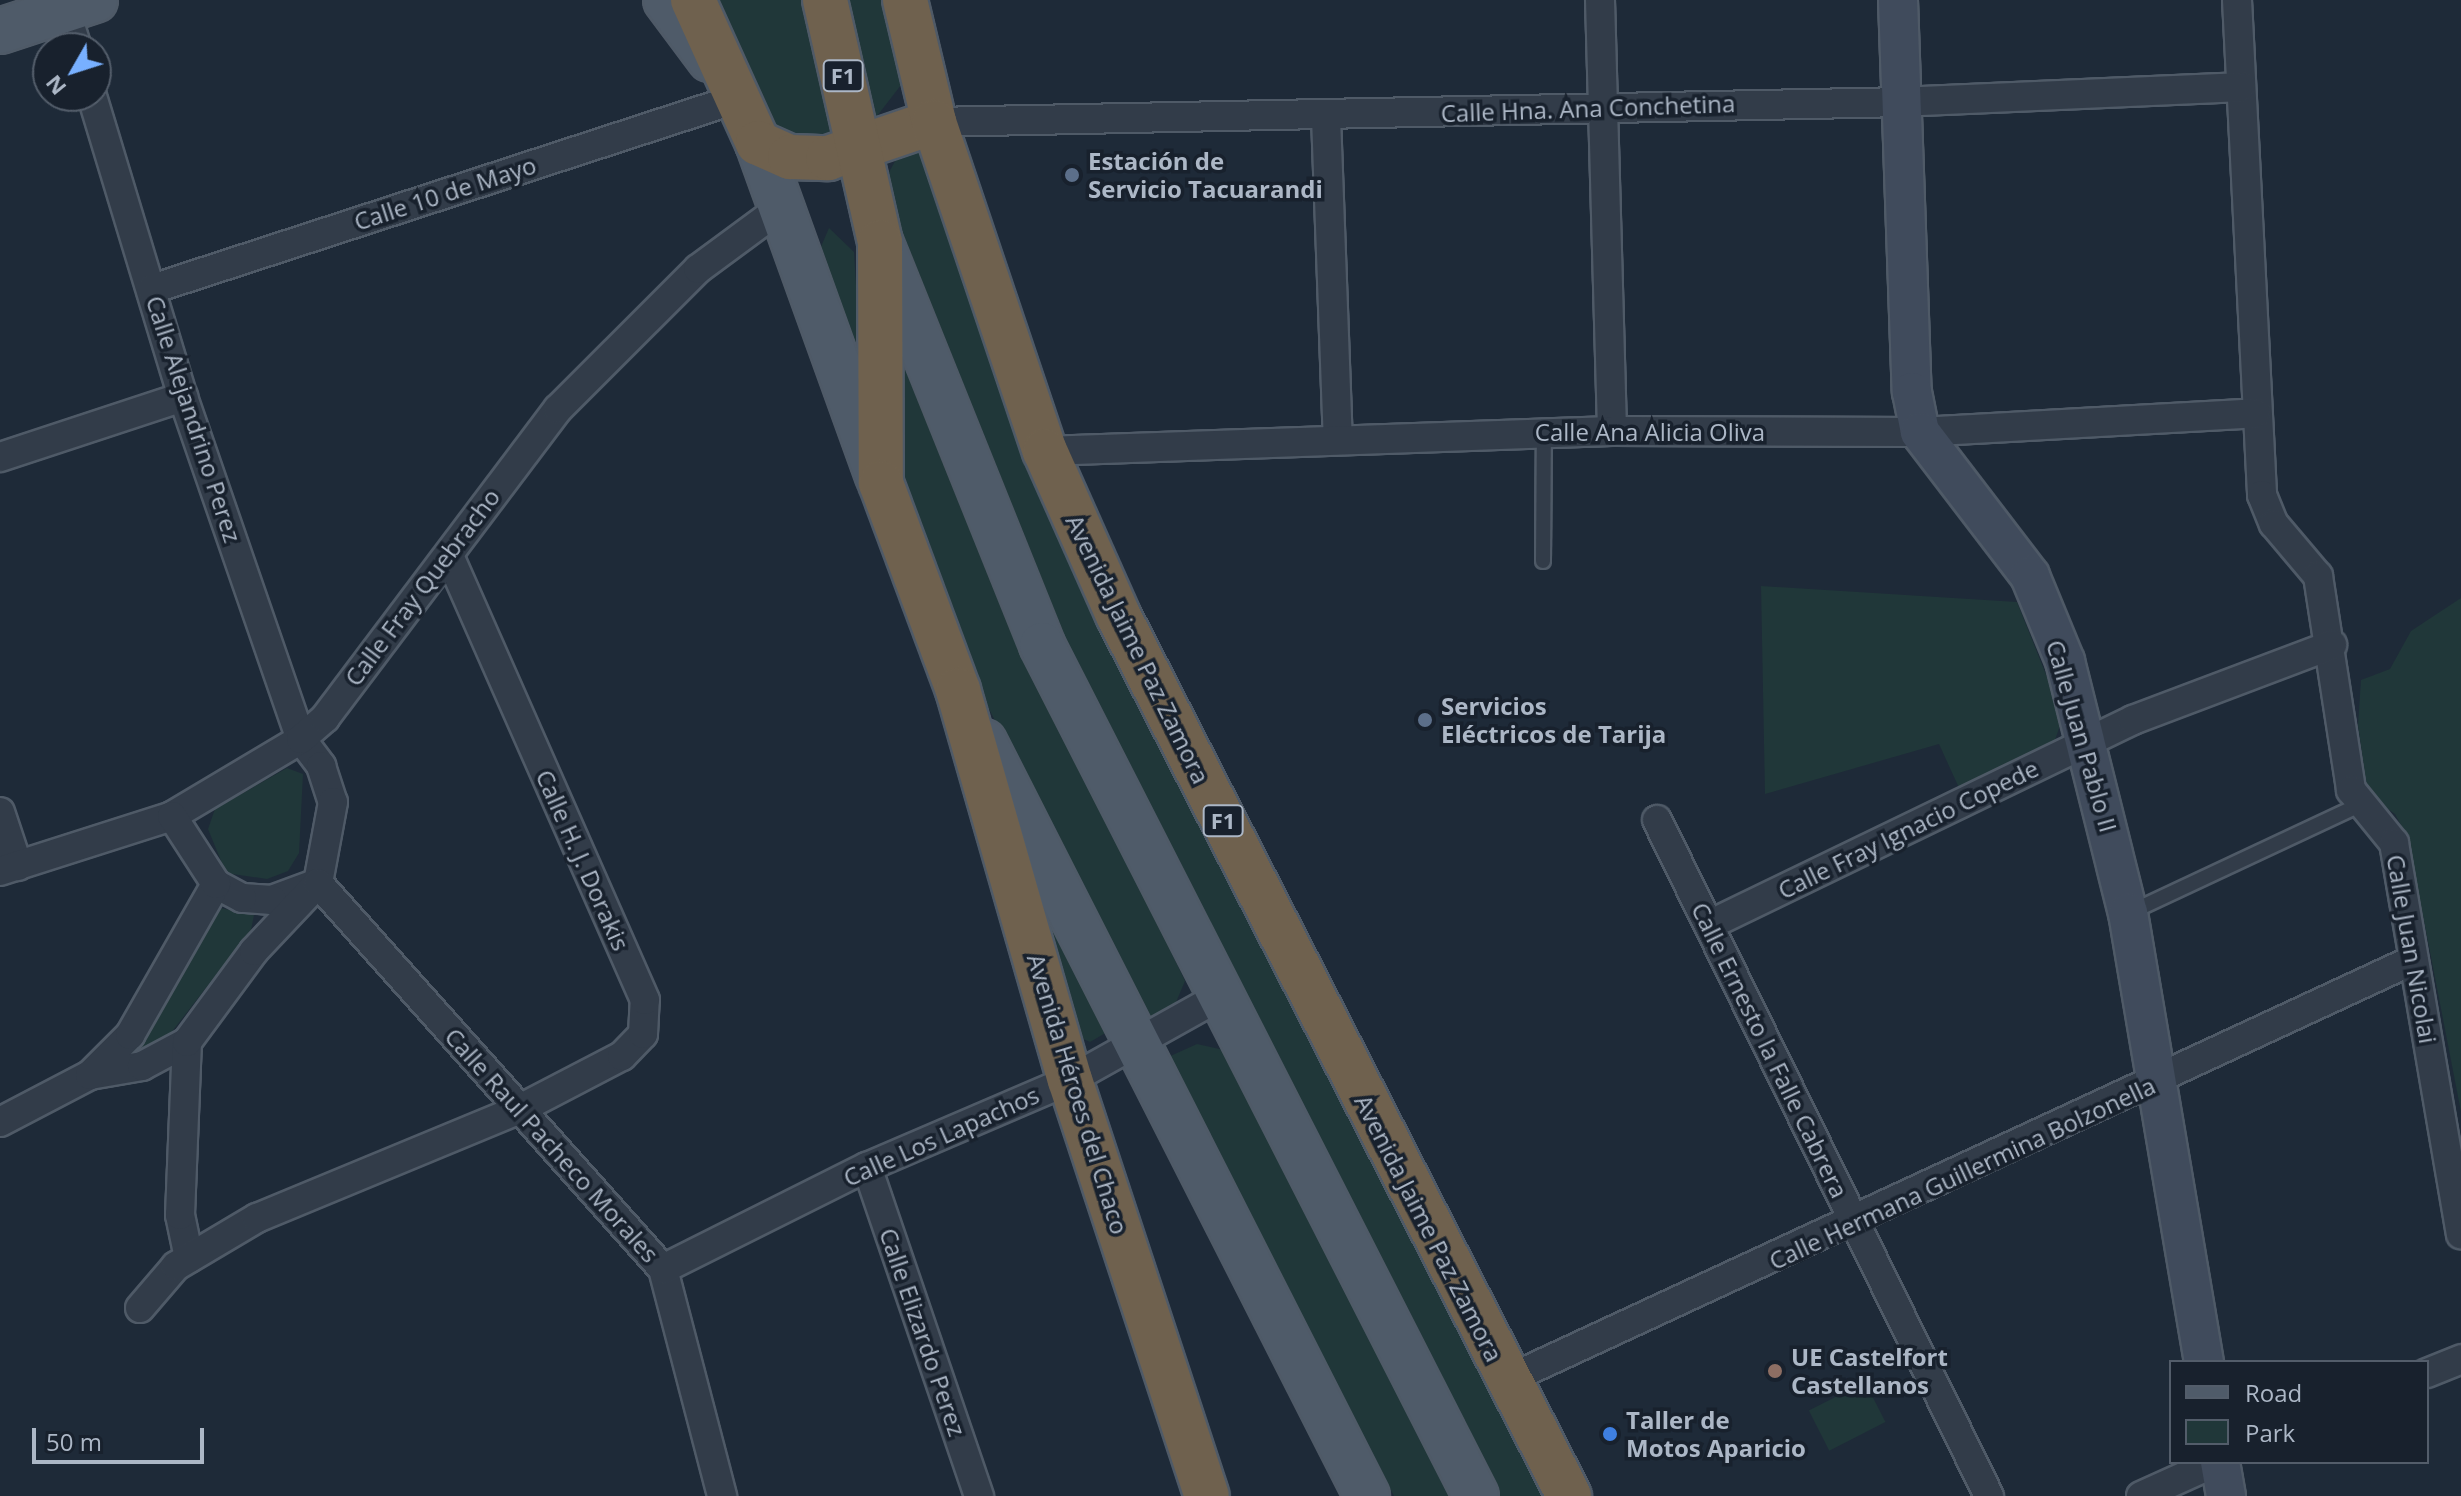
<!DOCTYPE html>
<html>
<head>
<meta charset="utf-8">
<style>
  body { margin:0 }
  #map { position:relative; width:2461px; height:1496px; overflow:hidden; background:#1e2a38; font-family:"Open Sans",sans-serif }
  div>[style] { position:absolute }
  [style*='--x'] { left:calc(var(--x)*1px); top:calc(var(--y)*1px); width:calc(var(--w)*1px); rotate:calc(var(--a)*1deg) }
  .green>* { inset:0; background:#203739; transform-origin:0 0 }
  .roads { filter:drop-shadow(2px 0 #4f5a67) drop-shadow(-2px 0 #4f5a67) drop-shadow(0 2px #4f5a67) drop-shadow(0 -2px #4f5a67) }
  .lane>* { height:14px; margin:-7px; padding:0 7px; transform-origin:7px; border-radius:7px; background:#323c49 }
  .street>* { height:28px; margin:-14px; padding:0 14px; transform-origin:14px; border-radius:14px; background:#323c49 }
  .secondary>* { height:38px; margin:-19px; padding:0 19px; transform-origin:19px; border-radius:19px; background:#404b5c }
  .primary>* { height:44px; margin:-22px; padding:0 22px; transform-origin:22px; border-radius:22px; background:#4f5b69 }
  .highway>* { height:44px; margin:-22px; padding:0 22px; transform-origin:22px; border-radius:22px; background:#6f614e }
  .dots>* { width:22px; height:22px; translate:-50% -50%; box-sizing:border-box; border:4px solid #18212d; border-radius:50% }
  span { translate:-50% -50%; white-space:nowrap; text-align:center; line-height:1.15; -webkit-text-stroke:7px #18212d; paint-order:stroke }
  .shield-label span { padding:2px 6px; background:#18212d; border:2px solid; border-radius:6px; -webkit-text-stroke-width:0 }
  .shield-label { font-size:22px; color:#acb7c6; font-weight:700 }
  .street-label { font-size:24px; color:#acb7c6 }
  .poi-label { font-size:24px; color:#acb7c6; font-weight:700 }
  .left { translate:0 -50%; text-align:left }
  .legend { position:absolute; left:2169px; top:1360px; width:260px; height:104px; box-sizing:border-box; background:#18212d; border:2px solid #535d6a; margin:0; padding:10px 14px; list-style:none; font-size:24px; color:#acb7c6 }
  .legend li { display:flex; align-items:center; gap:16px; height:40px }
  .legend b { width:40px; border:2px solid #535d6a }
  .north { position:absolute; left:32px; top:32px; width:80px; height:80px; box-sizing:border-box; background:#18212d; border:2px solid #535d6a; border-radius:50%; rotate:231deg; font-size:22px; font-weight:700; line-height:32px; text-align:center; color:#acb7c6 }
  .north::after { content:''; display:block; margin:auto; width:28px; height:36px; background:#78b0ff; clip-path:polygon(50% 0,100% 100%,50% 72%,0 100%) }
  .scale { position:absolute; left:32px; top:1428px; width:172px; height:36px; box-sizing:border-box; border:4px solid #acb7c6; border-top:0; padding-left:10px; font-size:24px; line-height:28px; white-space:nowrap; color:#acb7c6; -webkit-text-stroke:6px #18212d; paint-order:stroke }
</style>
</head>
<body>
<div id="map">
  <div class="green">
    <i style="clip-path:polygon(709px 0,804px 0,836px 139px,790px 135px,774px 124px,754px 101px)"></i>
    <i style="clip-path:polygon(848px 0,890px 0,901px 85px,874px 120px)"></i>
    <i style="clip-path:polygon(925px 143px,1546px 1496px,1493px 1496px,1090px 707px,982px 455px,891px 203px,889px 172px,903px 147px)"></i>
    <i style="clip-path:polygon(829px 228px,854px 252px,862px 383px,820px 249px)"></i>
    <i style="clip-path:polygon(894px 337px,1016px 628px,1185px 981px,1174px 1007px,1148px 1020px,987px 705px,897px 491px)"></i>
    <i style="clip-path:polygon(1761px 586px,2017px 602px,2063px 717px,2055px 740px,1960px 790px,1939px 744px,1765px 794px)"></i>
    <i style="clip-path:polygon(2461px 598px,2461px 1112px,2408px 838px,2395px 814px,2368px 795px,2358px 725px,2361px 680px,2390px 669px,2411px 631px)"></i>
    <i style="clip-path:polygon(287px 768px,303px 774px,299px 853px,288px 871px,267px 879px,226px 873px,208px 829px,215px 809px)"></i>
    <i style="clip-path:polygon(220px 908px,254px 915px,251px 930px,167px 1038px,123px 1060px)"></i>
    <i style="clip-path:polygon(1063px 924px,1114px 1028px,1090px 1042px,1079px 1037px,1050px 940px,1050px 926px)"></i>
    <i style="clip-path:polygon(1197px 1044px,1224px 1050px,1240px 1070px,1460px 1496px,1394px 1496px,1166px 1058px)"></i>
    <i style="left:1865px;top:1382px;width:45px;height:63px;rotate:63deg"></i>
  </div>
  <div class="roads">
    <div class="lane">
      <i style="--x:1543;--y:561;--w:129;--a:-89.6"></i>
      <i style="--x:2131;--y:912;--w:252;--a:-25.1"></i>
    </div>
    <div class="street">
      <i style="--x:62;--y:0;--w:50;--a:72.6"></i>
      <i style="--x:1600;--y:0;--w:431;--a:88.4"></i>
      <i style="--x:2237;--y:0;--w:496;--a:87.1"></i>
      <i style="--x:2262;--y:495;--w:31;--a:68"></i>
      <i style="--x:2274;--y:524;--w:68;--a:49.8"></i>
      <i style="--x:2318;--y:576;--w:217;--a:81.2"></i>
      <i style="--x:2351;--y:790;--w:68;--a:50.9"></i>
      <i style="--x:2394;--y:843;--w:397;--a:80.3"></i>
      <i style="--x:92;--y:96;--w:314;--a:73.2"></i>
      <i style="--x:183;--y:397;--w:362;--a:71"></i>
      <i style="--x:301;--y:739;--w:34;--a:53"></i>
      <i style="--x:321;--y:766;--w:38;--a:72"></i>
      <i style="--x:333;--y:802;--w:82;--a:100.5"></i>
      <i style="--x:318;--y:883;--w:49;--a:159.7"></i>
      <i style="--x:272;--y:900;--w:30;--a:-176"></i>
      <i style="--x:242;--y:898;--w:30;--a:-152"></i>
      <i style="--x:1326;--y:117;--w:322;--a:87.9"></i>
      <i style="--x:934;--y:122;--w:967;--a:-1.18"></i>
      <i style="--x:1901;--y:102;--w:340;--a:-2.5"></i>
      <i style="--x:152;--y:289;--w:617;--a:-18.02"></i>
      <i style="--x:1045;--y:451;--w:567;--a:-2.02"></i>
      <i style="--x:1612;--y:431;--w:308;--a:0.2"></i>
      <i style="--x:1920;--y:432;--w:336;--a:-3.2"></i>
      <i style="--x:0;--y:457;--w:193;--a:-18.2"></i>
      <i style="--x:0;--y:812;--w:57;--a:71.6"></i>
      <i style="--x:1657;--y:820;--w:753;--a:63.84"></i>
      <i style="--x:0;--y:871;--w:181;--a:-17.7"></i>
      <i style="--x:172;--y:816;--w:150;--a:-30.8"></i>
      <i style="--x:301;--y:739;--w:32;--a:-41"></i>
      <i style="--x:325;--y:718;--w:387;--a:-53"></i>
      <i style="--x:558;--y:409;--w:198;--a:-45"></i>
      <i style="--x:698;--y:269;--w:104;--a:-36.4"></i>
      <i style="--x:1709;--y:925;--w:471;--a:-25.8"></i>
      <i style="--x:2133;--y:720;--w:213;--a:-20.7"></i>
      <i style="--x:90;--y:1075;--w:53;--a:-9.8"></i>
      <i style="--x:142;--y:1066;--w:51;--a:-28.1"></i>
      <i style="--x:0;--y:1122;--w:102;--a:-27.6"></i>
      <i style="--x:90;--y:1075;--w:57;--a:-45"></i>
      <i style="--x:130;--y:1035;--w:174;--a:-60.3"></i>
      <i style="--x:216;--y:884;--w:81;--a:-122.9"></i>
      <i style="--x:867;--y:1167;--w:348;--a:71.2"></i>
      <i style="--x:189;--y:1258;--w:44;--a:-101.8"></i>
      <i style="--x:180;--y:1215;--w:173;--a:-87.7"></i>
      <i style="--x:187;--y:1042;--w:113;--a:-53.6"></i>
      <i style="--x:254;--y:951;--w:93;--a:-46.7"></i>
      <i style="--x:318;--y:883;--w:518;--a:48.21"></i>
      <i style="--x:663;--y:1269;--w:235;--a:75.4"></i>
      <i style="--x:663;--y:1269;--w:228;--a:-26.6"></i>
      <i style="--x:867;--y:1167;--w:221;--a:-23.2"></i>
      <i style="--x:1070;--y:1080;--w:168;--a:-29.2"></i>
      <i style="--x:140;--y:1308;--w:55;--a:-49.4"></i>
      <i style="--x:176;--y:1266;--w:94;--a:-30.7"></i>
      <i style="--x:257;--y:1218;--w:285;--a:-22.5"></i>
      <i style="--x:520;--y:1109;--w:115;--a:-27.5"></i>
      <i style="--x:622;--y:1056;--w:30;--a:-46"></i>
      <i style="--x:643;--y:1034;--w:34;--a:-87"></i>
      <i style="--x:645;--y:1000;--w:486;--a:-113.8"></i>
      <i style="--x:2427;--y:1373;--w:37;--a:-22"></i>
      <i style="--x:1507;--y:1380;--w:999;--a:-24.87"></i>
      <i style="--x:2141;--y:1496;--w:82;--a:-24.4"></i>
    </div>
    <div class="secondary">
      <i style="--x:1898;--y:0;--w:392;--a:88"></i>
      <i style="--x:1912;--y:392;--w:41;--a:78.7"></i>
      <i style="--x:1920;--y:432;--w:181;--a:52.6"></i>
      <i style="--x:2030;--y:576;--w:92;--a:67.6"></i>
      <i style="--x:2065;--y:661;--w:260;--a:76"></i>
      <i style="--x:2128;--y:913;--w:455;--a:80.4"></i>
      <i style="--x:2220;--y:1462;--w:35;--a:80"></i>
    </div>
    <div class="primary">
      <i style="--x:666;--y:0;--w:74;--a:53.3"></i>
      <i style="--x:0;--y:31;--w:100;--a:-18.1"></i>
      <i style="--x:758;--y:143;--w:354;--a:70.2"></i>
      <i style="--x:881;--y:244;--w:432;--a:68.1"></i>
      <i style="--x:1042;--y:645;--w:955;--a:62.98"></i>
      <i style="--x:984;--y:742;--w:846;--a:63.07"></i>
    </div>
    <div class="highway">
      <i style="--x:693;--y:0;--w:157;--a:65.6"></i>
      <i style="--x:758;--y:143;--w:35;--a:24"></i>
      <i style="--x:790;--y:157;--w:38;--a:2"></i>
      <i style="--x:828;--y:158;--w:112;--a:-18.8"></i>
      <i style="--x:825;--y:0;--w:248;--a:77.2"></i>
      <i style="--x:880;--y:242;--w:241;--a:89.8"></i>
      <i style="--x:881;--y:483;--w:221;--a:69.6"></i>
      <i style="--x:958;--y:690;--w:406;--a:74"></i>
      <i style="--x:1070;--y:1080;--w:438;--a:71.8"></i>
      <i style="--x:905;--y:0;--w:125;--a:76.6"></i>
      <i style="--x:934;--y:122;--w:347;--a:71.4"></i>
      <i style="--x:1045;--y:451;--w:180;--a:66"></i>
      <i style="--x:1118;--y:615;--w:990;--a:62.89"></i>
    </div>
  </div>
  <div class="dots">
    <i style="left:1072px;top:175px;background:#5c6f8a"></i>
    <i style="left:1425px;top:720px;background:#5c6f8a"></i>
    <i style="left:1775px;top:1371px;background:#8d6e63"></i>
    <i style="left:1610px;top:1434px;background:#3f7fe0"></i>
  </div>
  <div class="shield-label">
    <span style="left:843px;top:76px">F1</span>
    <span style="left:1223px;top:821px">F1</span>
  </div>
  <div class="street-label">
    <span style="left:1588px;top:108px;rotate:-2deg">Calle Hna. Ana Conchetina</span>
    <span style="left:445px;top:193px;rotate:-18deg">Calle 10 de Mayo</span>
    <span style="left:194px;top:419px;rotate:72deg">Calle Alejandrino Perez</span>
    <span style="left:1650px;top:432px">Calle Ana Alicia Oliva</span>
    <span style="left:422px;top:587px;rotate:-53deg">Calle Fray Quebracho</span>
    <span style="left:1138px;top:649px;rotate:64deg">Avenida Jaime Paz Zamora</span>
    <span style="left:2082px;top:736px;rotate:74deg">Calle Juan Pablo II</span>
    <span style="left:1908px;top:829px;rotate:-26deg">Calle Fray Ignacio Copede</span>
    <span style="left:583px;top:860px;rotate:66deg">Calle H. J. Dorakis</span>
    <span style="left:2412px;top:949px;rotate:80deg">Calle Juan Nicolai</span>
    <span style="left:1770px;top:1050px;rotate:64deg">Calle Ernesto la Falle Cabrera</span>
    <span style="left:1078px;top:1094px;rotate:73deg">Avenida Héroes del Chaco</span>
    <span style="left:941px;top:1136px;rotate:-24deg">Calle Los Lapachos</span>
    <span style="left:552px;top:1145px;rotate:48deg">Calle Raul Pacheco Morales</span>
    <span style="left:1962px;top:1173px;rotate:-25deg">Calle Hermana Guillermina Bolzonella</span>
    <span style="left:1429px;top:1228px;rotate:63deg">Avenida Jaime Paz Zamora</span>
    <span style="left:923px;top:1332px;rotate:71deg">Calle Elizardo Perez</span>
  </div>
  <div class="poi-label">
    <span class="left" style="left:1088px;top:175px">Estación de<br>Servicio Tacuarandi</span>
    <span class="left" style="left:1441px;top:720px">Servicios<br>Eléctricos de Tarija</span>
    <span class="left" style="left:1791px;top:1371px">UE Castelfort<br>Castellanos</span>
    <span class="left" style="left:1626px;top:1434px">Taller de<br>Motos Aparicio</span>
  </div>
  <ul class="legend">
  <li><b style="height:10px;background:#4f5b69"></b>Road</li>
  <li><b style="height:22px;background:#203739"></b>Park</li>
  </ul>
  <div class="north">N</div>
  <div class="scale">50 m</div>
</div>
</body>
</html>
